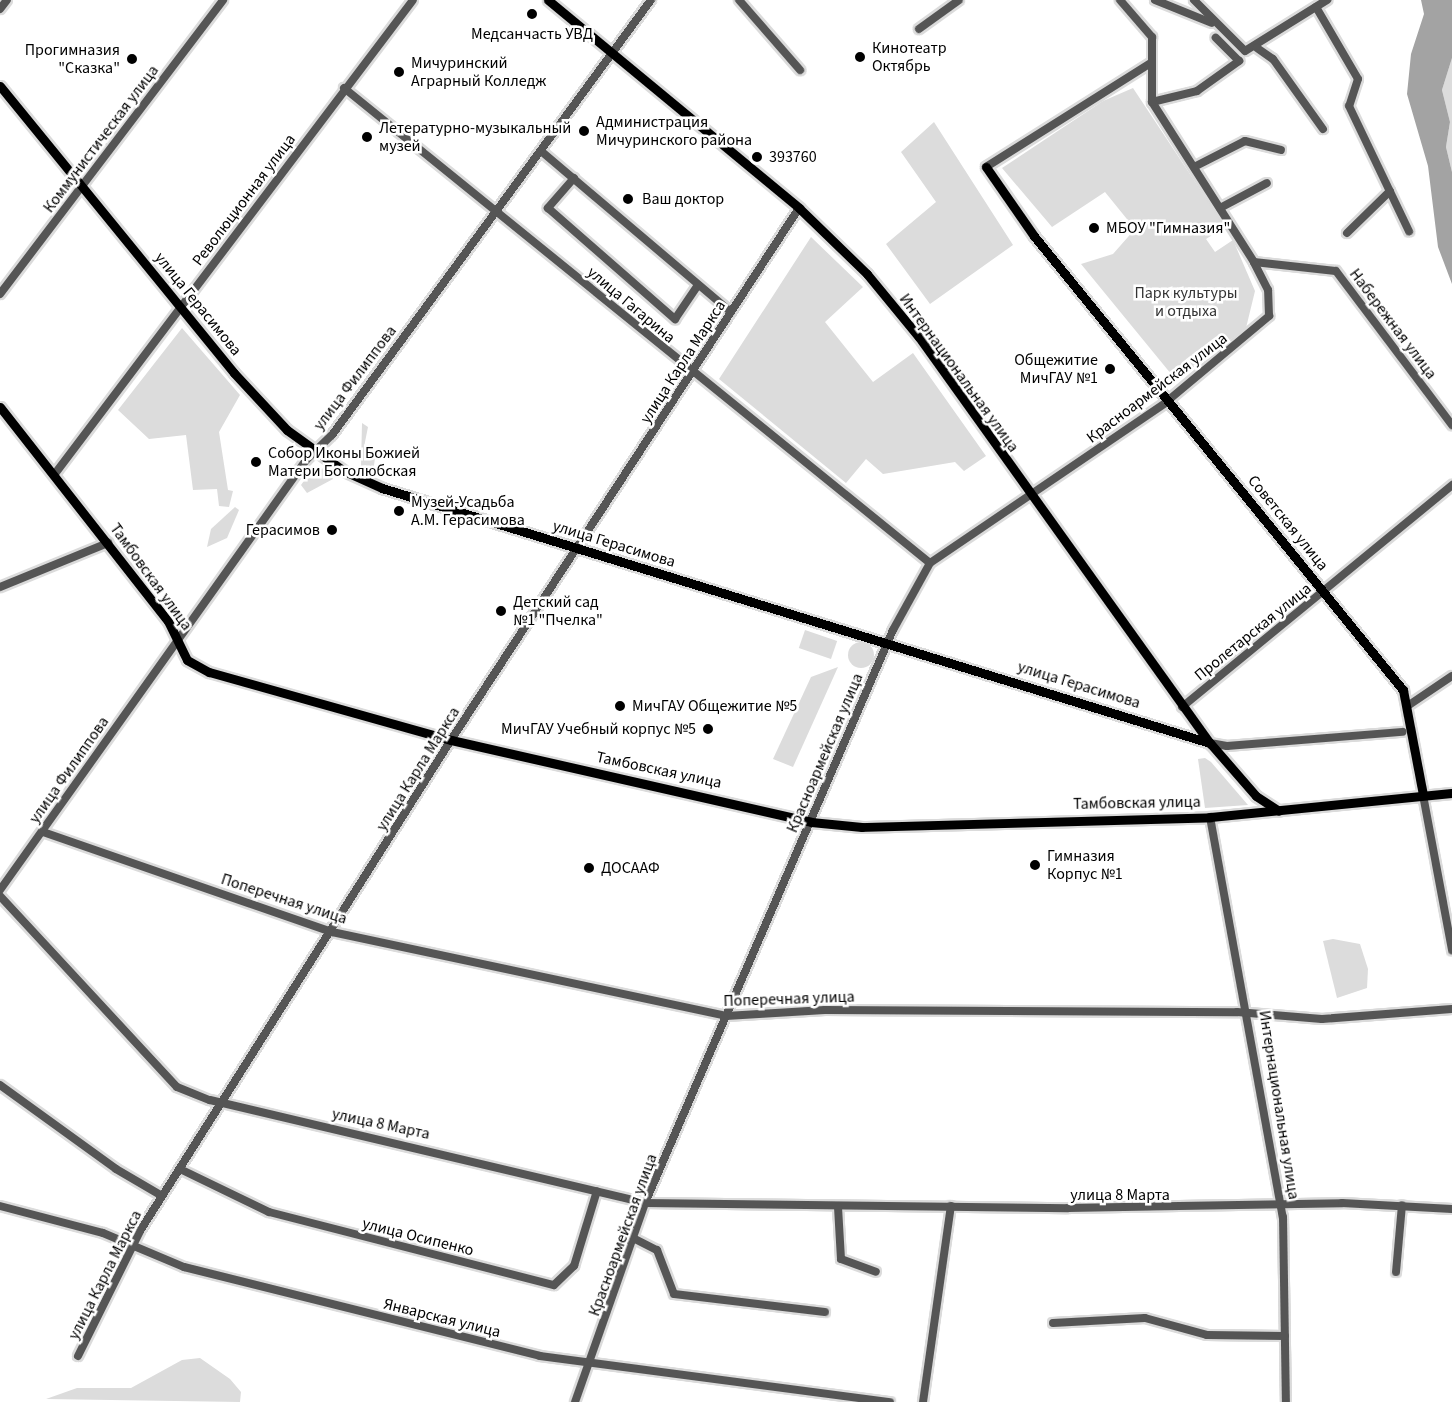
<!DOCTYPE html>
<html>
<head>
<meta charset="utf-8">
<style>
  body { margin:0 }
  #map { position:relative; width:1452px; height:1402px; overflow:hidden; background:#fff; font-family:"Source Sans 3",sans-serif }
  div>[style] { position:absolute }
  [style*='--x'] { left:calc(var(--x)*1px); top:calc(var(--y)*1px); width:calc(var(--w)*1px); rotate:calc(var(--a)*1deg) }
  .green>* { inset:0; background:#dcdcdc; transform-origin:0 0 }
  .round { border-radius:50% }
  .water>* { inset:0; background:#a3a3a3 }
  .roads { filter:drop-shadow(2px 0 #dbdbdb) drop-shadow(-2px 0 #dbdbdb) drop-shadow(0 2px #dbdbdb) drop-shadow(0 -2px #dbdbdb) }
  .minor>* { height:8px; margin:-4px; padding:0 4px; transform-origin:4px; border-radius:4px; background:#555 }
  .major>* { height:9px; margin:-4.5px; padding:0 4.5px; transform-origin:4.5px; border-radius:4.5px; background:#000 }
  .dots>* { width:16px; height:16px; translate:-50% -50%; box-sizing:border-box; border:3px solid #fff; border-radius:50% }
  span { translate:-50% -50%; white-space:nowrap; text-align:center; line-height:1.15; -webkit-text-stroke:5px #fff; paint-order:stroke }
  .poi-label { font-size:16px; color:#000 }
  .left { translate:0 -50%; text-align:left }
  .right { translate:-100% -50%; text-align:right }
  .street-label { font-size:16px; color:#000 }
  .park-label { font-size:16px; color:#333 }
</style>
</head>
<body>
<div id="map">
  <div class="green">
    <i style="clip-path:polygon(1452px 58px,1452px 172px,1446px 147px,1450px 122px,1442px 90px)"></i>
    <i style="clip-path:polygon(1133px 88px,1225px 227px,1206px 239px,1215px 252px,1233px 240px,1255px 291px,1246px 328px,1176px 380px,1081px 264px,1113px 254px,1135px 229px,1105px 192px,1052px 227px,1002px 168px,1103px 101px)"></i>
    <i style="clip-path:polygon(934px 122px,1013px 245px,930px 304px,886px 244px,936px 202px,901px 152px)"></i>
    <i style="clip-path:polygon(811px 237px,863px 287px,825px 322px,873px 382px,913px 353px,986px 456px,964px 471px,955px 462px,883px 474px,866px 459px,846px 483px,719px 379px)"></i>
    <i style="clip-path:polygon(182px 328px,240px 395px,219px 432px,228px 490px,233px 491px,229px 507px,219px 506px,217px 489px,193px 490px,186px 435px,149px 439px,118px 410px)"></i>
    <i style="clip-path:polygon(362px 423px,368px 427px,364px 447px,375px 458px,373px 473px,361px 466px)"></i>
    <i style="clip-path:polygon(326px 468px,333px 479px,307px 493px,301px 485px,312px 470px)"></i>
    <i style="clip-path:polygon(235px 507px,239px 510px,227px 538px,207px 547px,211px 529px)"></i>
    <i style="left:805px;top:630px;width:34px;height:19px;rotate:19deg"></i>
    <i class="round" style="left:848px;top:642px;width:26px;height:26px"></i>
    <i style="clip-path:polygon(838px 667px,793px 767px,773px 759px,811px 677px)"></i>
    <i style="clip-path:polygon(1205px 758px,1211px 762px,1248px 805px,1205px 808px,1198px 759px)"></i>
    <i style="clip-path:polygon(1333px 939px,1360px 944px,1368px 969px,1367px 988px,1337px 998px,1323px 941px)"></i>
    <i style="clip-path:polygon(200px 1358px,230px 1379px,241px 1392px,240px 1402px,46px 1399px,77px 1388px,131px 1388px,182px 1360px)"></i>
  </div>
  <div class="water">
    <i style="clip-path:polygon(1421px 0,1452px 0,1452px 58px,1442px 90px,1450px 122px,1446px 147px,1452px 172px,1452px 284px,1438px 247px,1428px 166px,1407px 94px,1411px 54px,1424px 14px)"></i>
  </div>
  <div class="roads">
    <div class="minor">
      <i style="--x:739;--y:0;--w:93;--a:48.9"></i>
      <i style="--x:1155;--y:0;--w:61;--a:22"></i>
      <i style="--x:1194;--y:0;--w:72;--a:45"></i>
      <i style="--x:1245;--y:51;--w:97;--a:-31.9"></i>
      <i style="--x:1316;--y:7;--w:83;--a:59.7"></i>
      <i style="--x:1358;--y:79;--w:28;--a:108"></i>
      <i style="--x:1349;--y:106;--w:139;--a:64.4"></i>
      <i style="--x:0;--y:9;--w:11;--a:-52"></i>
      <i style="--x:919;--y:29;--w:49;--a:-35.9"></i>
      <i style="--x:1257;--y:48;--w:19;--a:35"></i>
      <i style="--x:1273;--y:59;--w:86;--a:54.5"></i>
      <i style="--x:344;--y:88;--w:754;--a:39.03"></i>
      <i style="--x:1152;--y:102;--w:46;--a:-13.7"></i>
      <i style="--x:1197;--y:91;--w:52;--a:-35.5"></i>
      <i style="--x:1239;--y:61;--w:33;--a:-135"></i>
      <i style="--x:541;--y:151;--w:249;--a:40.3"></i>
      <i style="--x:986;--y:167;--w:196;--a:-32.3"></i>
      <i style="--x:1194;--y:167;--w:57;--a:-27"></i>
      <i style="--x:1245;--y:141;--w:37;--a:14"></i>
      <i style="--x:574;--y:178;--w:40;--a:131"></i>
      <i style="--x:548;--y:208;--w:169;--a:41.2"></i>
      <i style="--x:675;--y:319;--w:41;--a:-55.9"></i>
      <i style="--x:1220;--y:208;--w:53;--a:-28"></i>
      <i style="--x:1347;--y:233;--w:60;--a:-44.3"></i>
      <i style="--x:1254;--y:262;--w:82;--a:6.3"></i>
      <i style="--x:1336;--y:271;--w:193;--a:53"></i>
      <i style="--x:0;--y:294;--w:369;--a:-52.8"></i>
      <i style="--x:54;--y:475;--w:595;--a:-52.92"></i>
      <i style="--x:0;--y:587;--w:117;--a:-22.2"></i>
      <i style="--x:1409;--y:705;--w:52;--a:-34"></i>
      <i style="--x:1182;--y:707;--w:350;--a:-39.4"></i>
      <i style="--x:1210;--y:743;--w:17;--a:10"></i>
      <i style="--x:1227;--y:746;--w:176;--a:-4.6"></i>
      <i style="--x:1423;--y:795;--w:158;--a:79.4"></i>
      <i style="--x:1210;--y:817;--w:407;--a:79.7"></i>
      <i style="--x:1283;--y:1217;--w:185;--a:89.1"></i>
      <i style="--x:43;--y:832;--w:306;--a:19.1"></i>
      <i style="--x:332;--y:932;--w:403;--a:12"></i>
      <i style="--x:726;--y:1016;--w:99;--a:-3.5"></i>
      <i style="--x:825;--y:1010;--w:412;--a:0.3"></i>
      <i style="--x:1237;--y:1012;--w:85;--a:4.7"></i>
      <i style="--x:1322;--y:1019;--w:130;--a:-4.4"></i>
      <i style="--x:0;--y:890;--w:528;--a:-54.56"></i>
      <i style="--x:306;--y:460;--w:36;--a:-44"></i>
      <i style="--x:332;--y:435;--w:539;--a:-53.75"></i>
      <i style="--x:0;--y:896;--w:260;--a:47.2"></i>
      <i style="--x:177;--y:1087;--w:35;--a:22"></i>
      <i style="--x:210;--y:1100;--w:447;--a:13.3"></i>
      <i style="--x:645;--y:1203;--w:423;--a:0.7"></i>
      <i style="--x:1068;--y:1208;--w:274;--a:-1"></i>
      <i style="--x:1342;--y:1203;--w:110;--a:3.1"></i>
      <i style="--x:0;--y:1085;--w:143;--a:35.9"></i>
      <i style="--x:116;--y:1169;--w:53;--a:30.4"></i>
      <i style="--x:180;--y:1169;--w:99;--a:25.8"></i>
      <i style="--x:269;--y:1212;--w:294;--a:14.4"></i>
      <i style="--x:554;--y:1285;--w:28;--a:-44"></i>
      <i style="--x:574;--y:1266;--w:78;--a:-73"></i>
      <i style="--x:0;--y:1206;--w:106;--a:14.7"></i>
      <i style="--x:103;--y:1233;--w:88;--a:22.8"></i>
      <i style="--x:184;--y:1267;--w:367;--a:14"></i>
      <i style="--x:540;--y:1356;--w:353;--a:7.5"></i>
      <i style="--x:838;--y:1207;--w:52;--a:86.7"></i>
      <i style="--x:841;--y:1259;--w:37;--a:20"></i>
      <i style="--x:633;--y:1238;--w:27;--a:27"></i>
      <i style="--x:657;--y:1250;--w:47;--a:68.9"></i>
      <i style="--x:674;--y:1294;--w:152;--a:6.8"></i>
      <i style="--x:1396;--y:1272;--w:67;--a:-84.9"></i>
      <i style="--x:1053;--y:1323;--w:92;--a:-3.1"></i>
      <i style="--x:1145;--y:1318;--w:64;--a:15.3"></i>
      <i style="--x:1207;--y:1335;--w:78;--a:0.7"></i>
      <i style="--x:78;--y:1356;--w:140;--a:-63.6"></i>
      <i style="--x:140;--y:1231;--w:581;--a:-57.65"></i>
      <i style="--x:451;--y:740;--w:636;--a:-56.81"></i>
      <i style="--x:575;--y:1402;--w:211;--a:-70.6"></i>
      <i style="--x:645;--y:1203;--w:624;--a:-66.6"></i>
      <i style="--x:893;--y:630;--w:77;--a:-61.1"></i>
      <i style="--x:930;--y:563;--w:284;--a:-34.2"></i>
      <i style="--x:1165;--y:403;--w:136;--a:-39.9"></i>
      <i style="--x:1269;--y:316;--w:26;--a:-92"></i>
      <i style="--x:1268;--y:290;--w:31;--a:-117"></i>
      <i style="--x:1254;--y:262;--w:190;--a:-122.5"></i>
      <i style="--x:1152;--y:102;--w:65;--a:-90"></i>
      <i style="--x:1152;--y:37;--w:49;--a:-130.9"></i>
      <i style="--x:923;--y:1402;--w:198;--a:-81.9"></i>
    </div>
    <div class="major">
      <i style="--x:548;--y:0;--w:326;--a:39.6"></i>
      <i style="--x:799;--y:208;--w:95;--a:44.1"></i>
      <i style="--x:867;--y:274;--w:82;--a:50.5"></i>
      <i style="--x:919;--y:337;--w:500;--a:54.4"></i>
      <i style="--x:1210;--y:743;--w:70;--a:49"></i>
      <i style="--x:1256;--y:796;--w:27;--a:33"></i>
      <i style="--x:0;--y:86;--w:370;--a:50.8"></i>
      <i style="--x:234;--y:373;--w:78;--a:47.1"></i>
      <i style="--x:287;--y:430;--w:70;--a:35.7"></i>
      <i style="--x:344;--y:471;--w:42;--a:24.1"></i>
      <i style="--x:382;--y:488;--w:866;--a:17.12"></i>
      <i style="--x:986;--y:167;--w:84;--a:55.2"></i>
      <i style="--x:1034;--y:236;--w:585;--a:50.9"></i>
      <i style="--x:1403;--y:690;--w:107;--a:79.2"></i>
      <i style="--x:0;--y:407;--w:272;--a:51.9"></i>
      <i style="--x:168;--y:621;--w:43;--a:64"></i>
      <i style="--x:187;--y:660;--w:25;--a:29"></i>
      <i style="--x:209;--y:672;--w:251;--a:15.7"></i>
      <i style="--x:451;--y:740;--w:369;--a:12.8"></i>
      <i style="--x:811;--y:822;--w:51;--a:5.6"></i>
      <i style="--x:862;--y:827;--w:348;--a:-1.6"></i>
      <i style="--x:1210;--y:817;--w:243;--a:-5.7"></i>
    </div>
  </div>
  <div class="dots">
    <i style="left:532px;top:14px;background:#000"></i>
    <i style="left:860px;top:57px;background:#000"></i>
    <i style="left:132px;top:59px;background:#000"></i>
    <i style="left:399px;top:72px;background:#000"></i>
    <i style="left:584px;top:131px;background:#000"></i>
    <i style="left:367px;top:137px;background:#000"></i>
    <i style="left:757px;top:157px;background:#000"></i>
    <i style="left:628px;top:199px;background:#000"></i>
    <i style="left:1094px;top:228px;background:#000"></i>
    <i style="left:1110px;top:369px;background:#000"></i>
    <i style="left:256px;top:462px;background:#000"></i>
    <i style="left:399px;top:511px;background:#000"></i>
    <i style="left:332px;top:530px;background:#000"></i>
    <i style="left:501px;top:611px;background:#000"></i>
    <i style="left:620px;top:706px;background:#000"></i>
    <i style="left:708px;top:729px;background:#000"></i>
    <i style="left:1035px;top:865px;background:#000"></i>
    <i style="left:589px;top:868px;background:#000"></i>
  </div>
  <div class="poi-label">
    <span style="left:532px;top:34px">Медсанчасть УВД</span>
    <span class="left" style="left:872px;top:57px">Кинотеатр<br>Октябрь</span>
    <span class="right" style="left:120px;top:59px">Прогимназия<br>"Сказка"</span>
    <span class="left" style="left:411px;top:72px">Мичуринский<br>Аграрный Колледж</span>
    <span class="left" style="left:596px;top:131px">Администрация<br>Мичуринского района</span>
    <span class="left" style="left:379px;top:137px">Летературно-музыкальный<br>музей</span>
    <span class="left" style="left:769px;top:157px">393760</span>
    <span class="left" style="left:642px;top:199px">Ваш доктор</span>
    <span class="left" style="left:1106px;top:228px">МБОУ "Гимназия"</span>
    <span class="right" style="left:1098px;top:369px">Общежитие<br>МичГАУ №1</span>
    <span class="left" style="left:268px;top:462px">Собор Иконы Божией<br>Матери Боголюбская</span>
    <span class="left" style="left:411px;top:511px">Музей-Усадьба<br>А.М. Герасимова</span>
    <span class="right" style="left:320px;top:530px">Герасимов</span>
    <span class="left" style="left:513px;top:611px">Детский сад<br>№1 "Пчелка"</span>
    <span class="left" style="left:632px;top:706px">МичГАУ Общежитие №5</span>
    <span class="right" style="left:696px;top:729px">МичГАУ Учебный корпус №5</span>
    <span class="left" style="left:1047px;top:865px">Гимназия<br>Корпус №1</span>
    <span class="left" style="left:601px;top:868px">ДОСААФ</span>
  </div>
  <div class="street-label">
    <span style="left:101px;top:139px;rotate:-53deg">Коммунистическая улица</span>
    <span style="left:244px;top:200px;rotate:-53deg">Революционная улица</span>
    <span style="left:198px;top:304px;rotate:51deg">улица Герасимова</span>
    <span style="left:631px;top:305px;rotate:40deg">улица Гагарина</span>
    <span style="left:1393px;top:324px;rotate:53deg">Набережная улица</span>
    <span style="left:683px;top:362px;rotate:-57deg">улица Карла Маркса</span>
    <span style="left:959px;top:373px;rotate:54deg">Интернациональная улица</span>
    <span style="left:355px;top:378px;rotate:-53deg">улица Филиппова</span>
    <span style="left:1157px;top:388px;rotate:-37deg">Красноармейская улица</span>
    <span style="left:1288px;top:523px;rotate:51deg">Советская улица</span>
    <span style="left:614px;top:544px;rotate:17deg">улица Герасимова</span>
    <span style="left:151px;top:577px;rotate:54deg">Тамбовская улица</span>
    <span style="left:1253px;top:632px;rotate:-39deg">Пролетарская улица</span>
    <span style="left:1079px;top:685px;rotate:17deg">улица Герасимова</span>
    <span style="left:825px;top:753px;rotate:-67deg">Красноармейская улица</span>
    <span style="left:418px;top:769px;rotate:-58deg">улица Карла Маркса</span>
    <span style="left:69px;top:770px;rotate:-55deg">улица Филиппова</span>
    <span style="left:659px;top:770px;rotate:12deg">Тамбовская улица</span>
    <span style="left:1137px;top:803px;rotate:-1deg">Тамбовская улица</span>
    <span style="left:284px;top:899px;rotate:18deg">Поперечная улица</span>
    <span style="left:789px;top:999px;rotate:-2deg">Поперечная улица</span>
    <span style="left:1279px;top:1105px;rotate:81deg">Интернациональная улица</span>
    <span style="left:381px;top:1124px;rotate:12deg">улица 8 Марта</span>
    <span style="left:1120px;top:1195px">улица 8 Марта</span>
    <span style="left:623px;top:1235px;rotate:-70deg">Красноармейская улица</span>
    <span style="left:418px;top:1237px;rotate:14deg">улица Осипенко</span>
    <span style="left:105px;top:1275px;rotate:-63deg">улица Карла Маркса</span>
    <span style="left:442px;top:1318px;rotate:14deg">Январская улица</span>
  </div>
  <div class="park-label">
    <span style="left:1186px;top:302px">Парк культуры<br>и отдыха</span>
  </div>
</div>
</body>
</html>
